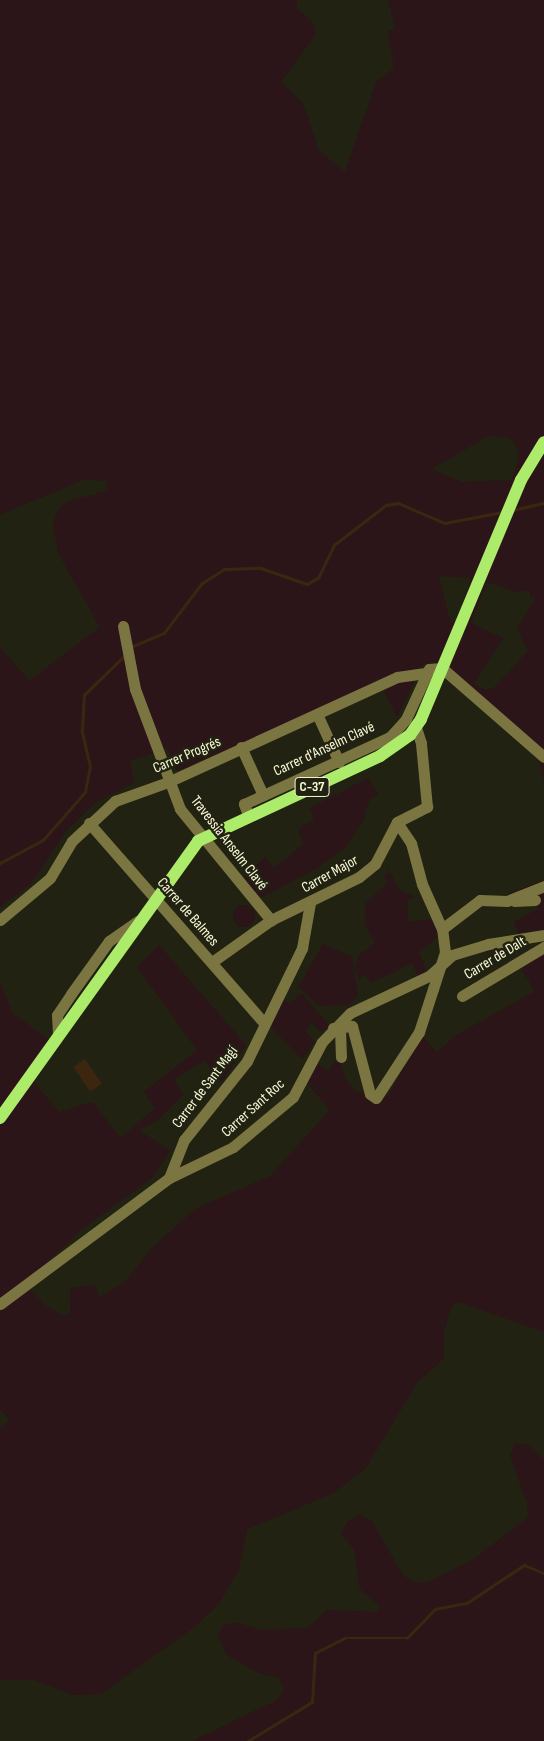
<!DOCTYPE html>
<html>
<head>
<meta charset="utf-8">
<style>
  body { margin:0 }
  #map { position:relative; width:544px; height:1741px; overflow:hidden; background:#212211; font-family:"Sofia Sans Condensed",sans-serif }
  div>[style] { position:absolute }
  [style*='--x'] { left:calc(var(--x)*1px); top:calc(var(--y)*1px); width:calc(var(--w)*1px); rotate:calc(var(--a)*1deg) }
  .green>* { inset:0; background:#2b1518 }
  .round { border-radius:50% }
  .water>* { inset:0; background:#3c2610; transform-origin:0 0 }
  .stream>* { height:2.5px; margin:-1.25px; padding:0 1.25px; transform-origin:1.25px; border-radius:1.25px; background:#3c2610 }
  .minor>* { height:11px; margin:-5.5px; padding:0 5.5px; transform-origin:5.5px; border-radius:5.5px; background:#7b7542 }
  .major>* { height:12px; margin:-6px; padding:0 6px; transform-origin:6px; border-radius:6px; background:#adec6b }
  span { translate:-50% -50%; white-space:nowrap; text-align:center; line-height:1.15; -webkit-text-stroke:5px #212211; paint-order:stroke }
  .shield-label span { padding:1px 4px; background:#212211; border:1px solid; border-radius:4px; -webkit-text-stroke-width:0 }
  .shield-label { font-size:14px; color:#faf9d7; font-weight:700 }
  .street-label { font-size:15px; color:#faf9d7 }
</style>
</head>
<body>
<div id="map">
  <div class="green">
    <i style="clip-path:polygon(evenodd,0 0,298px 0,296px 8px,313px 22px,316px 34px,281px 82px,304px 105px,319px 151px,345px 172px,376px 82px,394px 68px,388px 31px,395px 29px,388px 0,544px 0,544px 781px,537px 755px,448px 680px,452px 671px,433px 661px,177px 771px,168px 748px,130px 761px,134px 783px,96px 802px,66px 831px,31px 884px,0 907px,0 647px,29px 681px,100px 627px,58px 553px,53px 524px,58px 509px,68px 501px,107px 491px,106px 481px,85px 479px,0 515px,0 0,488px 436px,506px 437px,515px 443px,519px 457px,512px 480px,461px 482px,432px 469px,488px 436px,0 0,439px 576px,471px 578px,456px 622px,450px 620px,439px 576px,0 0,487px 582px,517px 592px,530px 590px,530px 597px,536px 597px,517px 629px,528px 651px,495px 687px,486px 690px,474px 684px,503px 638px,471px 623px,487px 582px)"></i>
    <i style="clip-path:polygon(411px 677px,414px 682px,397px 717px,383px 689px)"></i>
    <i style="clip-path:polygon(368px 778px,378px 794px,369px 801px,364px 819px,346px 847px,316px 869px,260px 898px,242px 879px,265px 857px,273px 868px,304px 844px,298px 829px,314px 820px,310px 808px)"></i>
    <i style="clip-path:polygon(387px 867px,400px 891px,415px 897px,407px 901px,408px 922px,435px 919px,440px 934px,419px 953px,427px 972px,418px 976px,412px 963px,371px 983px,366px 975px,359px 979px,355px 968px,358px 956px,375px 943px,365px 924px,365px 904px,388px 882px,384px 876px,389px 873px)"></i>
    <i style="clip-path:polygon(544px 880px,544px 930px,518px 933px,514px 922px,538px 909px,531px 899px,507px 894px)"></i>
    <i class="round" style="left:233px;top:905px;width:22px;height:22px"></i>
    <i style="clip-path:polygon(323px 944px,352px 957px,358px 995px,349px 1005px,319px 1006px,299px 987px)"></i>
    <i style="clip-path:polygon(159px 945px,246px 1045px,222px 1082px,204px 1061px,174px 1079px,183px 1095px,157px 1121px,139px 1130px,170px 1151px,153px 1177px,80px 1231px,36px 1273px,28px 1287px,46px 1306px,62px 1315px,70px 1314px,71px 1288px,96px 1285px,99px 1297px,124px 1283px,154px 1246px,195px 1209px,270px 1176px,330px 1110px,307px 1083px,321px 1092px,345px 1078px,356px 1092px,388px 1096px,422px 1036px,437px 1052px,455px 1036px,535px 991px,519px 965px,544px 950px,544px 1332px,459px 1302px,452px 1305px,444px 1332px,444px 1358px,417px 1383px,366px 1468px,334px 1493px,247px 1529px,239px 1569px,219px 1604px,193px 1628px,101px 1694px,72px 1695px,34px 1680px,0 1680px,0 1429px,10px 1419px,0 1410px,0 982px,13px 1014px,57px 1045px,32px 1080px,59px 1112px,92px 1102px,121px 1138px,155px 1108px,144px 1092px,197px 1050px,137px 967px)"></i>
    <i style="clip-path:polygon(302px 993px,329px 1025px,321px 1032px,311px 1022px,305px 1031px,315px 1042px,302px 1059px,268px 1024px,279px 997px,289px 1004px)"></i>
    <i style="clip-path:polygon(335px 1061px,340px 1061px,345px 1077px,321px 1091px,307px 1081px,316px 1063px,328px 1071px)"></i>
    <i style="clip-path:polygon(515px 1443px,529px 1445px,544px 1460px,544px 1741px,193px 1741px,277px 1700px,284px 1689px,279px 1678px,258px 1673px,227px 1655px,218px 1637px,222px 1626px,235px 1622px,262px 1630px,308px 1628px,327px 1610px,378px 1612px,380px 1606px,360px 1589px,354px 1549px,341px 1534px,347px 1522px,359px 1515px,371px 1520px,403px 1575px,413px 1582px,426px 1583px,474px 1559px,528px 1517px,527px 1503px,510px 1456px)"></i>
  </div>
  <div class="water">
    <i style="left:85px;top:1059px;width:30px;height:14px;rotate:56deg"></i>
  </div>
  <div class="stream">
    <i style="--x:513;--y:510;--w:32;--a:-13"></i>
    <i style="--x:131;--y:647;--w:36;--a:-23"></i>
    <i style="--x:164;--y:633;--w:63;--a:-52.8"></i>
    <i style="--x:202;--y:583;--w:26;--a:-32"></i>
    <i style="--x:224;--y:569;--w:37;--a:-2"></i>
    <i style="--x:261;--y:568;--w:49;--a:19.2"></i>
    <i style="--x:307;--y:584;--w:13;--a:-29"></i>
    <i style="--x:318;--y:578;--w:37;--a:-64"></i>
    <i style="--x:334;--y:545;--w:66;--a:-37.6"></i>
    <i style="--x:386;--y:505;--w:12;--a:-9"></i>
    <i style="--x:398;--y:503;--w:51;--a:23.1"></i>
    <i style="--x:445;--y:523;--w:58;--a:-10.9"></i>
    <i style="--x:0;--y:863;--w:49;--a:-28.1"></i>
    <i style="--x:43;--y:840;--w:64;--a:-48.8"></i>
    <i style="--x:85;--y:792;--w:25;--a:-79"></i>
    <i style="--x:90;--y:767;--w:37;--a:-103"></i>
    <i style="--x:82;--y:731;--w:36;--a:-87"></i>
    <i style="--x:84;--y:695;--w:56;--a:-44.3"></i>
    <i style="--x:248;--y:1741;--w:75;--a:-31.4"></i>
    <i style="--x:312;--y:1702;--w:49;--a:-86.5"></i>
    <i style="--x:315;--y:1653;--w:34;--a:-27"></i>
    <i style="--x:345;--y:1638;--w:62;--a:0"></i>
    <i style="--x:407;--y:1638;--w:40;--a:-46"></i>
    <i style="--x:435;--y:1609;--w:33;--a:-11"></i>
    <i style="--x:467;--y:1603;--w:69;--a:-33.7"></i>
    <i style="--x:524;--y:1565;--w:22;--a:22"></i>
  </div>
  <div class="minor">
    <i style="--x:123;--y:626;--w:64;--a:79.2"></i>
    <i style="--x:135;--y:689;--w:128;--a:69.4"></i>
    <i style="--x:180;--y:809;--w:144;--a:50.7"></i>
    <i style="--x:317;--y:714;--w:53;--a:65.4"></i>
    <i style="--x:241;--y:747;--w:53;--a:65.4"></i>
    <i style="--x:248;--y:815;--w:12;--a:-110"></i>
    <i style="--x:244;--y:804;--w:161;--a:-24.7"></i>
    <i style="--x:390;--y:737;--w:24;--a:-48"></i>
    <i style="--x:406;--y:719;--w:55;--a:-65.3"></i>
    <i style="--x:429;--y:669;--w:13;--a:-4"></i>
    <i style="--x:442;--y:668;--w:135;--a:41.1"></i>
    <i style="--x:89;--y:823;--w:264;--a:48.8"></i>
    <i style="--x:514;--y:901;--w:21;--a:-3"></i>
    <i style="--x:0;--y:920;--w:65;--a:-40"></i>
    <i style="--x:50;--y:878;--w:43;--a:-59.3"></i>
    <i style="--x:72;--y:841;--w:59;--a:-42.9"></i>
    <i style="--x:115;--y:801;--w:56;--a:-19.7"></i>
    <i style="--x:168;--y:782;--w:252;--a:-24.6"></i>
    <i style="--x:397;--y:677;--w:27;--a:-8"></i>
    <i style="--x:442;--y:929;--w:48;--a:-37.3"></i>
    <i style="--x:480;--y:900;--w:27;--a:2"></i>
    <i style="--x:507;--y:901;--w:40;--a:-22"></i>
    <i style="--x:212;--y:962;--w:72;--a:-35.4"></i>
    <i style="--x:271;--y:920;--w:98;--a:-26"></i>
    <i style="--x:359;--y:877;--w:21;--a:-39"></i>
    <i style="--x:375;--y:864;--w:47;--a:-62.4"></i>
    <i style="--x:397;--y:822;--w:34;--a:-27"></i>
    <i style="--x:427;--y:807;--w:64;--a:-95.4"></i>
    <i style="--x:421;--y:743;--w:16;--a:-108"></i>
    <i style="--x:462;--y:996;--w:96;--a:-30.9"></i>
    <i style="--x:333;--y:1028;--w:19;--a:-6"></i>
    <i style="--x:352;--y:1026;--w:70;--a:75.2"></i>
    <i style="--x:370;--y:1094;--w:7;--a:34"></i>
    <i style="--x:376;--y:1098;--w:79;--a:-56.9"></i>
    <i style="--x:419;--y:1032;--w:45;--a:-72"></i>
    <i style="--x:433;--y:989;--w:39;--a:-72"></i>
    <i style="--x:445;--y:952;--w:23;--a:-97"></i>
    <i style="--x:442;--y:929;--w:49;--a:-114"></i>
    <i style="--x:422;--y:884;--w:42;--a:-105"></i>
    <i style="--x:411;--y:843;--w:25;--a:-124"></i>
    <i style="--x:340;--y:1029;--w:28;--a:88"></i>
    <i style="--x:58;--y:1034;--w:19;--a:-93"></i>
    <i style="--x:57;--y:1015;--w:25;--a:-56"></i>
    <i style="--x:71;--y:994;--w:65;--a:-54.4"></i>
    <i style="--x:109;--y:941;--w:35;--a:-35"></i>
    <i style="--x:169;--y:1178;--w:41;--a:-68.5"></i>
    <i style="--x:184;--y:1140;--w:101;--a:-51.4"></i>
    <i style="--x:247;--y:1061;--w:126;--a:-64"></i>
    <i style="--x:302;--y:948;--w:46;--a:-79.9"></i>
    <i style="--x:0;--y:1304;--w:211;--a:-36.7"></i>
    <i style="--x:169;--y:1178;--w:71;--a:-25.8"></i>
    <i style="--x:233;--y:1147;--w:78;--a:-39.8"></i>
    <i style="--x:293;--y:1097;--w:62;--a:-62.2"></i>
    <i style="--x:322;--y:1042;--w:40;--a:-46"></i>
    <i style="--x:350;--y:1013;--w:87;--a:-25.1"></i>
    <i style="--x:429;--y:976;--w:31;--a:-42"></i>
    <i style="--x:452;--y:955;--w:38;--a:-17"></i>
    <i style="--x:488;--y:944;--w:57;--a:-9.1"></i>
  </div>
  <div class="major">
    <i style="--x:0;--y:1118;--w:340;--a:-54.4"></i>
    <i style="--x:198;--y:841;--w:201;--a:-25"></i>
    <i style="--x:380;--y:756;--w:37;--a:-35"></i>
    <i style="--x:410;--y:735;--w:19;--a:-55"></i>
    <i style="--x:421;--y:719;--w:259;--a:-67.3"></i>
    <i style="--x:521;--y:480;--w:44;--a:-58.8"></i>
  </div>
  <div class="shield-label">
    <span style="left:312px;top:787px">C-37</span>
  </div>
  <div class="street-label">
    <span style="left:324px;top:749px;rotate:-25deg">Carrer d'Anselm Clavé</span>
    <span style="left:187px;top:755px;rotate:-23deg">Carrer Progrés</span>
    <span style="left:229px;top:843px;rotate:52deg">Travessia Anselm Clavé</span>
    <span style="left:330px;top:874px;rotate:-29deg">Carrer Major</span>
    <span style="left:188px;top:912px;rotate:49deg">Carrer de Balmes</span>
    <span style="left:495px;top:958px;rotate:-31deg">Carrer de Dalt</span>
    <span style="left:205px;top:1087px;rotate:-53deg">Carrer de Sant Magí</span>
    <span style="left:253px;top:1108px;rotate:-42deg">Carrer Sant Roc</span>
  </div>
</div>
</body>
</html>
